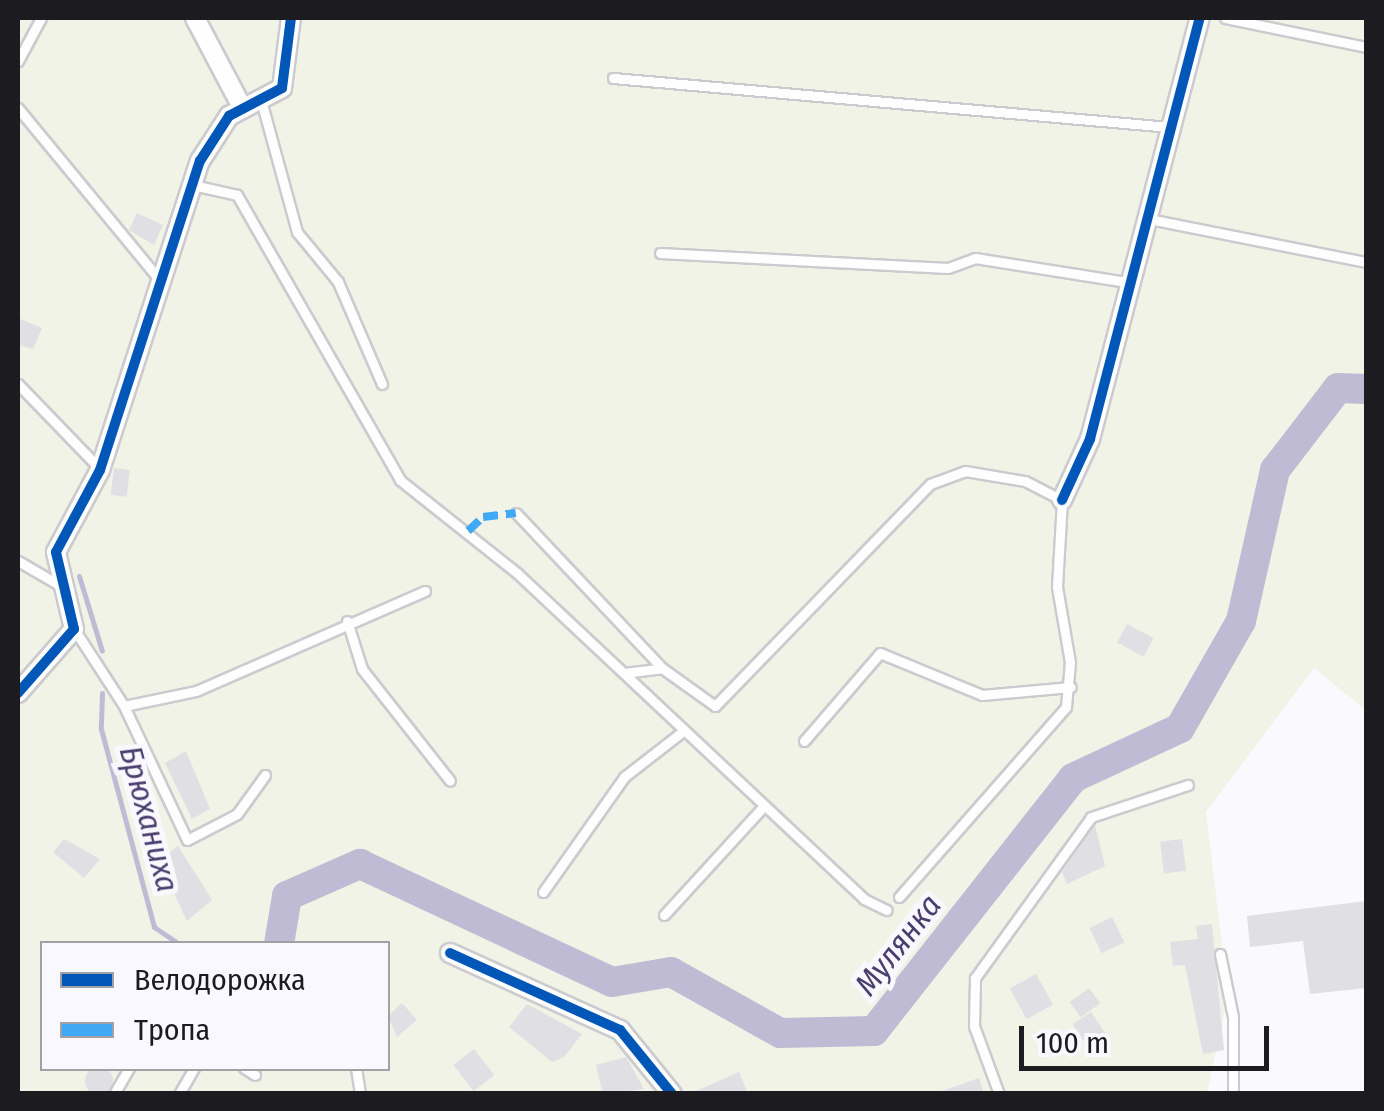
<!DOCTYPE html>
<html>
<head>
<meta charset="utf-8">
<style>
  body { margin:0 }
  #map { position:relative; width:1384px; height:1111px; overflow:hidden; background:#faf9fd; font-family:"Fira Sans Condensed",sans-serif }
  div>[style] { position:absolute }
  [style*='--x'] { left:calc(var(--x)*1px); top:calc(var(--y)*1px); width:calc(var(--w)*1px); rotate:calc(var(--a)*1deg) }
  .green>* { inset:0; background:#f0f3e5 }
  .stream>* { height:5px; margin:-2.5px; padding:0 2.5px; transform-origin:2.5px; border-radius:2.5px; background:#bfbbd4 }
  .river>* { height:30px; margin:-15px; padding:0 15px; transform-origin:15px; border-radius:15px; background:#bfbbd4 }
  .building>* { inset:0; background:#e0dfe4; transform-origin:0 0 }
  .round { border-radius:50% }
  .roads { filter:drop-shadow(2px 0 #cbcbcf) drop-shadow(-2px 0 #cbcbcf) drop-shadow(0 2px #cbcbcf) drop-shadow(0 -2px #cbcbcf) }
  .service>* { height:9px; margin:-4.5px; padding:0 4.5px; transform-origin:4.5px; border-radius:4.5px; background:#fefeff }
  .minor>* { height:18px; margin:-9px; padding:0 9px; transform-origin:9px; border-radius:9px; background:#fefeff }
  .quiet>* { height:8px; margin-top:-4px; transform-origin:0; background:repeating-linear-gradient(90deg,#3fa9f5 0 15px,transparent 0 23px) }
  .cycleway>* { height:10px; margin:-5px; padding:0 5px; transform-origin:5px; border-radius:5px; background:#0057b8 }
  span { translate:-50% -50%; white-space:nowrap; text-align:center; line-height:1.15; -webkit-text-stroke:10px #f9f8fe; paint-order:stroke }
  .water-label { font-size:32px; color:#493f6e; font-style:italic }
  .frame { position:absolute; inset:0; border:20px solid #1c1b20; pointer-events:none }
  .legend { position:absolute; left:40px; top:941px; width:350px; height:130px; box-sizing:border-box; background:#f9f8fe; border:2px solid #a1a0a5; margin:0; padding:12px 18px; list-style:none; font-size:30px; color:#1c1b20 }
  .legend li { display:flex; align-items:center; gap:20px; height:50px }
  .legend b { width:50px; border:2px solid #a1a0a5 }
  .scale { position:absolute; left:1019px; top:1026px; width:250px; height:45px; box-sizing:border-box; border:5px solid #1c1b20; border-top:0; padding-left:12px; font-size:30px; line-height:35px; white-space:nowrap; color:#1c1b20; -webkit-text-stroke:8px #f9f8fe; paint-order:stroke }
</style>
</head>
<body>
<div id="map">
  <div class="green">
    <i style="clip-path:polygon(evenodd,18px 18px,1366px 18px,1366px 710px,1314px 668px,1206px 812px,1228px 996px,1207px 1093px,18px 1093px,18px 18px,42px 944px,388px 944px,388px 1068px,42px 1068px,42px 944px)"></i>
  </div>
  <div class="stream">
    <i style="--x:79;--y:576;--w:78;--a:73"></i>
    <i style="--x:102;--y:693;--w:36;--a:92"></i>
    <i style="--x:101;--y:729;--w:205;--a:75"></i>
    <i style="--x:154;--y:927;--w:30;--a:34"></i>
  </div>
  <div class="river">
    <i style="--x:279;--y:944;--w:49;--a:-80.5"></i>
    <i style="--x:287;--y:896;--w:80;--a:-23.7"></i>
    <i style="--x:360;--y:864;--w:278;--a:25.1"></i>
    <i style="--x:612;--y:982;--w:60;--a:-9.6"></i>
    <i style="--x:671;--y:972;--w:125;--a:29.2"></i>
    <i style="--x:780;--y:1033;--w:94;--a:-1.2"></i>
    <i style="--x:874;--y:1031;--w:322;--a:-51.8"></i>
    <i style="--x:1073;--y:778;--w:118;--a:-25"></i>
    <i style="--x:1180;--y:728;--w:123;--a:-60.3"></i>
    <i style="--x:1241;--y:621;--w:155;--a:-77.3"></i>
    <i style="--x:1275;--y:470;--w:103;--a:-52.5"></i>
    <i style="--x:1338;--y:388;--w:28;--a:2"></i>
  </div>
  <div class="building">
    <i style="clip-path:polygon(137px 213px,163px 225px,154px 245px,129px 230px)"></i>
    <i style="clip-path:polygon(18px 318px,42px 328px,33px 349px,18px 345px)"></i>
    <i style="left:114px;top:468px;width:16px;height:27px;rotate:7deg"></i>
    <i style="left:1127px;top:624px;width:30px;height:21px;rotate:28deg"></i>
    <i style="clip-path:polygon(186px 751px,210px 809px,192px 819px,165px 763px)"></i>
    <i style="clip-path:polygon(1095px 825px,1105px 866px,1067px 884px,1062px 872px)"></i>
    <i style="clip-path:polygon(64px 839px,100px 859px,84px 878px,53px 852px)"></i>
    <i style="left:1182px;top:839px;width:32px;height:22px;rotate:83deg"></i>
    <i style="clip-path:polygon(178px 846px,212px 900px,187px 921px,158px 860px)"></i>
    <i style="clip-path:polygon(1366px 901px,1366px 988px,1310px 994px,1303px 941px,1250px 947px,1247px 916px)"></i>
    <i style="left:1112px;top:917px;width:28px;height:25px;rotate:64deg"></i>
    <i style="clip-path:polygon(1212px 924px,1224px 1050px,1203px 1054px,1185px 965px,1173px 966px,1170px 942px,1198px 939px,1196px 926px)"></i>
    <i style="left:1036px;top:974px;width:35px;height:30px;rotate:61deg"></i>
    <i style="left:1089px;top:988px;width:19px;height:24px;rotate:54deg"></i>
    <i style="clip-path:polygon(402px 1003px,417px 1020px,397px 1037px,388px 1016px)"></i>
    <i style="clip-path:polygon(527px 1004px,582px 1034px,564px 1057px,552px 1062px,509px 1027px)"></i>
    <i style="left:1091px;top:1012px;width:27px;height:22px;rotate:56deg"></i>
    <i style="left:474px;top:1049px;width:33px;height:26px;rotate:52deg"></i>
    <i style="clip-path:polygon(626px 1057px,644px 1089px,603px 1094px,596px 1065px)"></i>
    <i class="round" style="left:85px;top:1067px;width:28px;height:28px"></i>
    <i style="clip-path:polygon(739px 1072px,748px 1094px,690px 1094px)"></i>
    <i style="clip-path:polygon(979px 1078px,984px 1094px,942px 1094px,942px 1091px)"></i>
  </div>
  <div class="roads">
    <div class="service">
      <i style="--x:1225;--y:18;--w:144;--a:11.6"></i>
      <i style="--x:18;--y:61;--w:49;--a:-61.9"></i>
      <i style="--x:613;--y:78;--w:559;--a:5.03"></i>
      <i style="--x:262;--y:104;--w:133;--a:74.7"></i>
      <i style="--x:297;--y:232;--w:65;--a:50.6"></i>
      <i style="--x:338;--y:282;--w:111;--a:66.7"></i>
      <i style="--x:18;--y:108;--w:222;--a:50.5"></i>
      <i style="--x:193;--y:185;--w:45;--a:12.8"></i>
      <i style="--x:237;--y:195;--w:328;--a:60.2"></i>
      <i style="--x:400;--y:480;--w:149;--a:38.5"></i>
      <i style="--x:517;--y:573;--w:476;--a:43.2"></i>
      <i style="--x:864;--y:899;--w:25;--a:26"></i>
      <i style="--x:1149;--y:219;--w:221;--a:11.2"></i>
      <i style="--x:660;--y:253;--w:288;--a:3"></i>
      <i style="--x:948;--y:268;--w:29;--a:-20"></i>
      <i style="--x:975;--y:258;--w:160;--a:9"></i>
      <i style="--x:18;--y:384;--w:117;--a:46"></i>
      <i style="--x:516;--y:513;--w:213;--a:46.7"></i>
      <i style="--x:18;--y:561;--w:48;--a:30.3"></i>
      <i style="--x:347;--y:621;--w:50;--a:72.6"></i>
      <i style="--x:362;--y:669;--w:142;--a:51.8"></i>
      <i style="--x:74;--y:629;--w:92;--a:57"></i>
      <i style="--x:124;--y:706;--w:74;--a:-11.8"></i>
      <i style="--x:196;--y:691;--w:250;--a:-23.6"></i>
      <i style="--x:624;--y:673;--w:38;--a:-7"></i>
      <i style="--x:662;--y:668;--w:65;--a:35.6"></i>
      <i style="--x:715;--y:706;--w:309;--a:-45.9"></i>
      <i style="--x:930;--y:484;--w:37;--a:-20"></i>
      <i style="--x:965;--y:471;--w:61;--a:9.5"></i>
      <i style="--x:1025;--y:481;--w:42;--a:27.2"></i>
      <i style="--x:1062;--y:500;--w:87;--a:93.3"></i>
      <i style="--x:1057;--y:587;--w:76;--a:80.2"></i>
      <i style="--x:1070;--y:662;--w:45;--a:95.1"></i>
      <i style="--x:1066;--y:707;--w:253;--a:131.3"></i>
      <i style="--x:124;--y:706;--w:148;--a:64.8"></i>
      <i style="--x:187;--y:840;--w:56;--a:-27.5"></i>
      <i style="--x:237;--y:814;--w:48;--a:-54.3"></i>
      <i style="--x:804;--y:741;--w:116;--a:-49.2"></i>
      <i style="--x:880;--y:653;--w:110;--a:22.4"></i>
      <i style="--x:982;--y:695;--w:89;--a:-5.1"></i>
      <i style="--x:543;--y:892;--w:141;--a:-54.8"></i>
      <i style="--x:624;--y:777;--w:75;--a:-37.9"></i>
      <i style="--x:664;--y:915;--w:148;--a:-47.5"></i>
      <i style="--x:1220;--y:954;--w:64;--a:78.3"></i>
      <i style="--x:1233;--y:1017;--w:77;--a:90"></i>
      <i style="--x:244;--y:1068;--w:13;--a:32"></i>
      <i style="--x:356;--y:1068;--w:26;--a:81"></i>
      <i style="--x:114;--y:1094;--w:30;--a:-60"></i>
      <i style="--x:179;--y:1094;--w:30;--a:-60"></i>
      <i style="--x:999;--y:1094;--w:72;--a:-110.2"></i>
      <i style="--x:974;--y:1026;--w:48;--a:-88.8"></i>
      <i style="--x:975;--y:978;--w:198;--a:-54.2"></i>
      <i style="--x:1091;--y:817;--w:102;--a:-18.3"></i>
    </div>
    <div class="minor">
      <i style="--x:195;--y:18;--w:101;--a:62.2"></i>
      <i style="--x:1062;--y:500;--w:67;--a:-65.3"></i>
      <i style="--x:1090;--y:439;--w:435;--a:-75.4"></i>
      <i style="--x:18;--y:693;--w:85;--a:-48.8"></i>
      <i style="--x:74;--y:629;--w:79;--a:-103.2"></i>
      <i style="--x:56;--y:552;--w:93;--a:-61.8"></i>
      <i style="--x:100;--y:470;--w:325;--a:-72.1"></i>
      <i style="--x:200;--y:161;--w:54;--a:-57.2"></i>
      <i style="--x:229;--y:116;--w:60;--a:-27.8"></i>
      <i style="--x:282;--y:88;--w:71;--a:-82.7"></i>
      <i style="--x:450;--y:953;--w:187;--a:24.4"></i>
      <i style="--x:620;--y:1030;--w:82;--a:50.9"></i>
    </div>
  </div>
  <div class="quiet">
    <i style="--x:468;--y:531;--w:21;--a:-43"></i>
    <i style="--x:483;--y:517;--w:33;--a:-7"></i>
  </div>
  <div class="cycleway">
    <i style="--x:1062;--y:500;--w:67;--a:-65.3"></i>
    <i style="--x:1090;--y:439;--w:435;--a:-75.4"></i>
    <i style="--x:18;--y:693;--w:85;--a:-48.8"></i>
    <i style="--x:74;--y:629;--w:79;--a:-103.2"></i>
    <i style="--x:56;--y:552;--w:93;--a:-61.8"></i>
    <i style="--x:100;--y:470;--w:325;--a:-72.1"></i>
    <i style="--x:200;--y:161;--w:54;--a:-57.2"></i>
    <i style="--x:229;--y:116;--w:60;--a:-27.8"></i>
    <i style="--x:282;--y:88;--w:71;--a:-82.7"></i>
    <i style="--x:450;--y:953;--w:187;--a:24.4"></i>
    <i style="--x:620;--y:1030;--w:82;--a:50.9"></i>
  </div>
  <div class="water-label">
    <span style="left:149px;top:819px;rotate:75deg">Брюханиха</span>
    <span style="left:898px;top:945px;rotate:-52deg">Мулянка</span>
  </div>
  <div class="frame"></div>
  <ul class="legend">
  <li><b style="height:12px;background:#0057b8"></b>Велодорожка</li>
  <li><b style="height:12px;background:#3fa9f5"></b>Тропа</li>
  </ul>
  <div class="scale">100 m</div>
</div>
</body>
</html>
